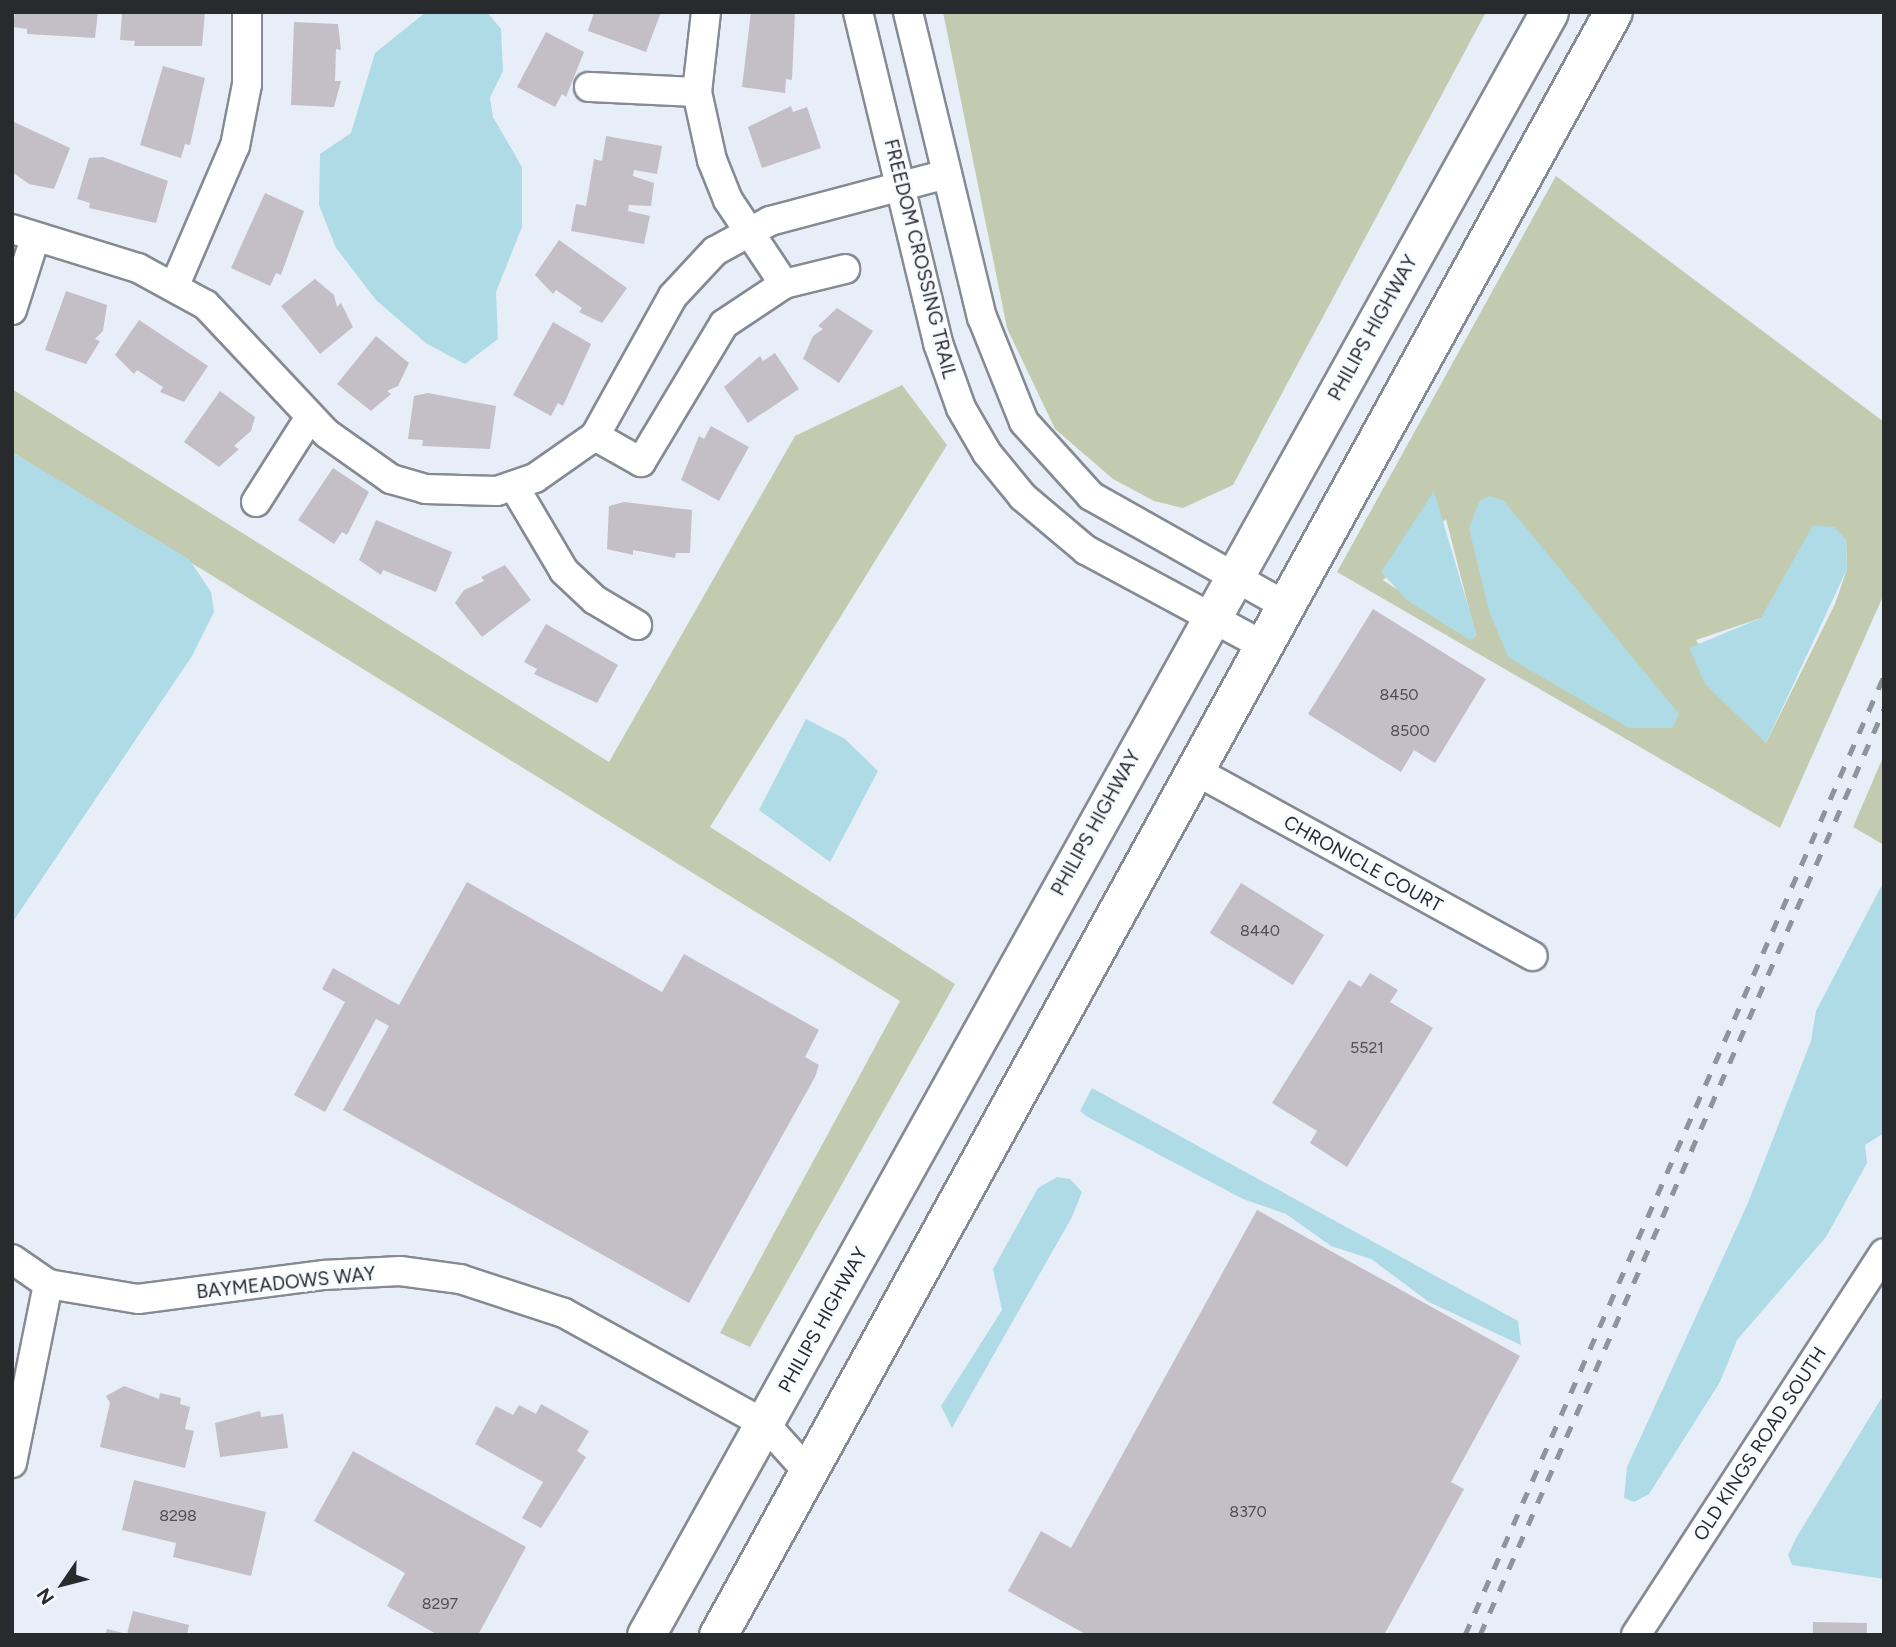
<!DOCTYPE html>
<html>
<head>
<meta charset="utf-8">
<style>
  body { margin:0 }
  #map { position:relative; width:1896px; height:1647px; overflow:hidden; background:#e8eef8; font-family:Figtree,sans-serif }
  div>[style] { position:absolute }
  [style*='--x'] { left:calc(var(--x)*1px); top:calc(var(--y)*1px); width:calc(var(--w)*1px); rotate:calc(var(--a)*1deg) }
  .green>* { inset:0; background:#c2cbb0 }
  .water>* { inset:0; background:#aedbe6 }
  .building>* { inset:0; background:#c4bec7; transform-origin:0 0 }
  .roads { filter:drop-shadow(2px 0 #858a93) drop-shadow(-2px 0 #858a93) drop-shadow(0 2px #858a93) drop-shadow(0 -2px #858a93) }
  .minor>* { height:28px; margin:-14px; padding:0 14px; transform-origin:14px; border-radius:14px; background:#fff }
  .major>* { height:37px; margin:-18.5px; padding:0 18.5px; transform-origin:18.5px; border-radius:18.5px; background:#fff }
  .rail>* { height:5px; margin-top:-2.5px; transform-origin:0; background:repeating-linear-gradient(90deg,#8f939a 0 12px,transparent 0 24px) }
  span { translate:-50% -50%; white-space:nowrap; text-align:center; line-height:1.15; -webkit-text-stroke:6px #f8fbff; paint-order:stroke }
  .number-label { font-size:16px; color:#4f4f54 }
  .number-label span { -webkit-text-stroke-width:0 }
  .street-label { font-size:19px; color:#282a2e }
  .frame { position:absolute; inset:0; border:14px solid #282a2e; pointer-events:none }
  .north { position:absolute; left:28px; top:1549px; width:70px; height:70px; -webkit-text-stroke:5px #f8fbff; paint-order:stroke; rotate:235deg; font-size:19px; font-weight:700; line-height:28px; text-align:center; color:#282a2e }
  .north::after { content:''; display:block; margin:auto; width:24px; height:32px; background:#282a2e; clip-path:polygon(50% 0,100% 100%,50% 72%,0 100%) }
</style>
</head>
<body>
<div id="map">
  <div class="green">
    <i style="clip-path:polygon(943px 12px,1486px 12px,1233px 485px,1183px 508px,1154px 501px,1113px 479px,1055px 429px,1007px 328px)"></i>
    <i style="clip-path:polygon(evenodd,1556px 176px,1884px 422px,1884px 594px,1780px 828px,1337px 572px,1556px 176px,1446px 519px,1476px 636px,1470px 639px,1383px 580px,1446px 519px,1556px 176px,1846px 539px,1847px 569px,1835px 604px,1766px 743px,1696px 640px,1761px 618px,1846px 539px)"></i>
    <i style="clip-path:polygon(902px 385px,947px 445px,710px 827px,955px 984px,750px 1347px,720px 1333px,900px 1001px,12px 452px,12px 389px,609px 762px,795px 436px)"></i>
    <i style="clip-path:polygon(1884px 755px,1884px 845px,1853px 827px)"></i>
  </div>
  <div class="water">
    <i style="clip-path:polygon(426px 12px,487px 12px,501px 29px,503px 71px,490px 98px,493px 117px,522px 167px,522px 227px,496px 292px,498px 339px,465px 364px,427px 344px,376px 300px,336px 248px,319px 205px,320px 154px,351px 133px,375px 53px)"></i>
    <i style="clip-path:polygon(12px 452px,189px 559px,211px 592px,214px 612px,192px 656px,12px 923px)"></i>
    <i style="clip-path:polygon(1434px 491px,1477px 636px,1470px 640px,1408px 601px,1381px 572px)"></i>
    <i style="clip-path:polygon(1490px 496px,1504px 501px,1679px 714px,1672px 728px,1629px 728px,1508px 657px,1489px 611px,1469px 528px,1480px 500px)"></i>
    <i style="clip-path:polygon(1813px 525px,1834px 527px,1846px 539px,1847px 569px,1766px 743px,1705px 684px,1689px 648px,1761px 618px)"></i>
    <i style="clip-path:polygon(806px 719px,845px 739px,878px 771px,830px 862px,759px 810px)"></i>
    <i style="clip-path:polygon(1884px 881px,1884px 1133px,1865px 1145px,1867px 1163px,1826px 1237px,1737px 1340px,1720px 1382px,1649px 1494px,1634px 1502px,1624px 1498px,1627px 1467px,1748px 1203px,1811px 1041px,1816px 1011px)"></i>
    <i style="clip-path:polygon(1092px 1088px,1518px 1321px,1521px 1345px,1429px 1302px,1371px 1259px,1331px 1246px,1286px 1214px,1243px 1199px,1086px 1116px,1080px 1111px)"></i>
    <i style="clip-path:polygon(1057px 1177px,1070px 1179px,1082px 1192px,1072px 1217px,952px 1428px,941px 1406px,1002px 1310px,993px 1269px,1038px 1188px)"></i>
    <i style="clip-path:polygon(1884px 1394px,1884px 1579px,1792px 1565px,1788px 1555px,1796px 1538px)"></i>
  </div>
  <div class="building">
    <i style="clip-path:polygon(15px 12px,98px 12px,95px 38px,27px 34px,27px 29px,13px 27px)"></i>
    <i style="clip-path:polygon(122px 12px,205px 12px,202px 46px,134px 46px,135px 41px,120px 40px)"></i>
    <i style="clip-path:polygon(594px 12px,661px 12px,646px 52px,588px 31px)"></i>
    <i style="clip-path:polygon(751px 12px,795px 12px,792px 80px,786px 79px,785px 93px,742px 87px)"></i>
    <i style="clip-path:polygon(294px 22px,338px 24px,341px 50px,336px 49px,335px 81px,341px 81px,334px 107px,291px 105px)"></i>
    <i style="clip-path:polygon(546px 32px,584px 52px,566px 97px,562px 94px,555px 107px,517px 87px)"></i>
    <i style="clip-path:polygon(163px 66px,205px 78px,190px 145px,185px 144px,181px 158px,140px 145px)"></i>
    <i style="clip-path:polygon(791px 106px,793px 112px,807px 107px,821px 148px,762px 168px,748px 127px)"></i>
    <i style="clip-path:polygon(12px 121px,70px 148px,54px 189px,29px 184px,12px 172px)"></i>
    <i style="clip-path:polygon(606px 136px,662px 146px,657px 174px,634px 170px,633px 176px,654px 183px,651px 206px,629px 205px,628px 211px,650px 216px,644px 244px,571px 231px,576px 204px,586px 206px,594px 159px,602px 161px)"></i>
    <i style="clip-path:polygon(103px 157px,168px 181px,156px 223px,89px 208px,90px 203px,77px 199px,89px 158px)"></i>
    <i style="clip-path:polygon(265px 193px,304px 211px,281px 275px,276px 273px,270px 286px,231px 268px)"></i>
    <i style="clip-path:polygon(559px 240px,627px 288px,602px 323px,579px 312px,582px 308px,556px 290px,553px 294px,535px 275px)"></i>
    <i style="clip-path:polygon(315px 279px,334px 295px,337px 307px,341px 303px,353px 327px,320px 354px,281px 306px)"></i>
    <i style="clip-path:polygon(66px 291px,107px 305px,103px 331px,95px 339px,100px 341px,86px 364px,45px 350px)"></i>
    <i style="clip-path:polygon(837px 308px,873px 331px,839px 383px,803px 359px,813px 336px,823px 329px,818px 326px)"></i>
    <i style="clip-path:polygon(139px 320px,208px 366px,184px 402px,160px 392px,163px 387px,137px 370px,134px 374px,115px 355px)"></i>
    <i style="clip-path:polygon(553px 322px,591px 344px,563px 406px,558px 403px,551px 416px,513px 395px)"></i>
    <i style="clip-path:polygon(376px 336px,409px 363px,398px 386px,387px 391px,391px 394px,371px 411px,337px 384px)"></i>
    <i style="clip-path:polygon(775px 353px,799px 389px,748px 423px,724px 387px,760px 356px,763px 361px)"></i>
    <i style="clip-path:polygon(220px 391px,255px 417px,251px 431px,234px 446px,239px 449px,219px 467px,184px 442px)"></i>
    <i style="clip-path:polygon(428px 393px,496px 406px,490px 449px,422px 446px,423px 440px,408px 439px,414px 396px)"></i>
    <i style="clip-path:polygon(711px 426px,749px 447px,719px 501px,681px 480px,699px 436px,704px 439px)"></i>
    <i style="clip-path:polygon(333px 468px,369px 492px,347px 535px,342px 532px,334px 544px,298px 520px)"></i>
    <i style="clip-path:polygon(624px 502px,692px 510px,690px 553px,676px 553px,675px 558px,633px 550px,633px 555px,607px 549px,609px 506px)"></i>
    <i style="clip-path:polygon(376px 520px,452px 552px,436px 592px,383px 570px,381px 575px,359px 560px)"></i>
    <i style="clip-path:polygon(505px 565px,531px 600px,482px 637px,455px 603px,464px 590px,484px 581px,481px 577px)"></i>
    <i style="clip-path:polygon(1373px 609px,1486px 679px,1435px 763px,1414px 750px,1401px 772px,1308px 714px)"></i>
    <i style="clip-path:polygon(546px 624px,618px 665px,597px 703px,534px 674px,537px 669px,524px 662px)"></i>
    <i style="clip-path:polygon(467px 882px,662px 992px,684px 954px,819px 1030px,805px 1057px,819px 1065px,815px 1077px,689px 1303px,343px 1110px,389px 1026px,376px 1019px,325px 1112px,294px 1095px,345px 1002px,322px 989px,333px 968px,399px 1005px)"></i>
    <i style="left:1241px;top:883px;width:98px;height:59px;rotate:32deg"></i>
    <i style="clip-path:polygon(1370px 973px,1398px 990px,1390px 1002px,1433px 1028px,1347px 1167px,1310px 1143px,1317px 1131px,1272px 1103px,1349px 980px,1361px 987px)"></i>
    <i style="clip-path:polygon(1257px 1210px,1520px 1356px,1451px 1482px,1464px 1489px,1384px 1635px,1087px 1635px,1008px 1591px,1041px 1531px,1071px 1548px)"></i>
    <i style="clip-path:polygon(124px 1386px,159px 1399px,160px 1393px,181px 1398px,180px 1404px,190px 1407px,185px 1429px,194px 1431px,185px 1468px,100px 1447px,110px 1403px,106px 1396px)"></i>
    <i style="clip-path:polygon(541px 1404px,589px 1431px,577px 1451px,586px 1457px,541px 1528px,522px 1518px,543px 1482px,475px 1444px,496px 1406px,513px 1415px,519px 1405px,536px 1414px)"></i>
    <i style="clip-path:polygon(260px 1411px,261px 1417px,283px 1414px,288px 1448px,220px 1457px,215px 1423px)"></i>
    <i style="clip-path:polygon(353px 1451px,526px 1547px,478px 1635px,438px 1635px,387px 1606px,405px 1573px,314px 1521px)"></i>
    <i style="clip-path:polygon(134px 1480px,266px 1512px,251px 1576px,173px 1557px,176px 1543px,122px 1530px)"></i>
    <i style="clip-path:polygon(133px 1611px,189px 1625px,187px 1635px,105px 1635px,107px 1629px,127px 1634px)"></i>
    <i style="left:1813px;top:1622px;width:54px;height:13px;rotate:1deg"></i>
  </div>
  <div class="roads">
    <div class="minor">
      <i style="--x:706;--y:12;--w:81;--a:96.4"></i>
      <i style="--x:697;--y:92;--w:70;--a:77.6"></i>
      <i style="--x:712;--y:160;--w:43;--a:68.2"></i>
      <i style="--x:728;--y:200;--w:101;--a:56.3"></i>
      <i style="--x:858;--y:12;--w:341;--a:76.4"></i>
      <i style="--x:938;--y:343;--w:69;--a:70.5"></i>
      <i style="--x:961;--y:408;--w:52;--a:60"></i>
      <i style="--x:987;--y:453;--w:57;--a:50.7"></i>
      <i style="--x:1023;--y:497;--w:82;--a:40.1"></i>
      <i style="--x:1086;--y:550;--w:202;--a:28.3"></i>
      <i style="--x:908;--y:12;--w:314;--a:76.4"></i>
      <i style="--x:982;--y:317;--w:113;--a:68.2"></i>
      <i style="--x:1024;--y:422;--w:100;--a:47.8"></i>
      <i style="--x:1091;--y:496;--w:224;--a:29.4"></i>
      <i style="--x:589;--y:87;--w:108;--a:2.7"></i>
      <i style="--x:12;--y:229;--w:132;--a:17.2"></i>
      <i style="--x:138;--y:268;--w:77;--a:28.6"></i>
      <i style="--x:206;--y:305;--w:175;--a:46.8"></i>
      <i style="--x:326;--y:433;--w:80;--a:35.3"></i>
      <i style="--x:391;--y:479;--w:35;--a:16"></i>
      <i style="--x:425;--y:489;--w:72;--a:1.6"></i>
      <i style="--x:497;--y:491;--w:40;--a:-18.9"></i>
      <i style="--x:535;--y:478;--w:73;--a:-35"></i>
      <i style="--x:595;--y:436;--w:160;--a:-60.9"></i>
      <i style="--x:673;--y:296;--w:62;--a:-47"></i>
      <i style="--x:715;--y:251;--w:63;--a:-28.6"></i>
      <i style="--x:770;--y:221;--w:183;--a:-14.9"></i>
      <i style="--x:175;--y:285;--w:151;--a:-66.7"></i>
      <i style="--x:235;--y:146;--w:63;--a:-79"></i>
      <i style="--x:247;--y:84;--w:72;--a:-90"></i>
      <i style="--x:12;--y:310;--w:76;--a:-72.3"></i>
      <i style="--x:595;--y:436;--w:53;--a:29.5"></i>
      <i style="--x:641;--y:462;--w:161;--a:-59"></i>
      <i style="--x:724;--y:324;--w:72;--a:-33.7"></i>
      <i style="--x:784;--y:284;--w:63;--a:-13.8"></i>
      <i style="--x:515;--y:488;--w:96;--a:59.4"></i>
      <i style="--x:564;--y:571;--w:42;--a:43.1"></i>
      <i style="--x:595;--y:600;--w:49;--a:30.8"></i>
      <i style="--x:256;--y:502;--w:101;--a:-57.6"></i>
      <i style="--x:1196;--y:771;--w:384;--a:28.8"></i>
      <i style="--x:12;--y:1259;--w:44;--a:34.8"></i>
      <i style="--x:48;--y:1284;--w:91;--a:9.5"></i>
      <i style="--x:138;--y:1299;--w:188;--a:-7.4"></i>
      <i style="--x:324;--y:1275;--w:76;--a:-3"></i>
      <i style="--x:400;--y:1271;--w:61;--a:7.6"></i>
      <i style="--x:460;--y:1279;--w:109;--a:18.1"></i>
      <i style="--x:564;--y:1313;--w:230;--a:28.9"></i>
      <i style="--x:765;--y:1424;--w:64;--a:48.1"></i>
      <i style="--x:12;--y:1463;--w:183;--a:-78.6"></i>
      <i style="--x:1636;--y:1635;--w:455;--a:-57"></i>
    </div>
    <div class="major">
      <i style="--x:646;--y:1635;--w:1857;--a:-60.91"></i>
      <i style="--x:718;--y:1635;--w:1853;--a:-61.13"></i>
    </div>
  </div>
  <div class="rail">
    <i style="--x:1465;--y:1635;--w:1047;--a:-66.4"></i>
    <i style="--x:1480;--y:1635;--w:1010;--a:-66.43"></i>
  </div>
  <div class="number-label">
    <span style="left:1399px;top:695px">8450</span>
    <span style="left:1410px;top:731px">8500</span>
    <span style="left:1260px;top:931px">8440</span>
    <span style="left:1367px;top:1048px">5521</span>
    <span style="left:1248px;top:1512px">8370</span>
    <span style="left:178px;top:1516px">8298</span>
    <span style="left:440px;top:1604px">8297</span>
  </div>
  <div class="street-label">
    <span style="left:920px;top:259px;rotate:76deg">FREEDOM CROSSING TRAIL</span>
    <span style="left:1373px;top:328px;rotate:-61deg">PHILIPS HIGHWAY</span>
    <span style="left:1096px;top:823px;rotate:-61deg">PHILIPS HIGHWAY</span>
    <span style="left:1363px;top:864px;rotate:29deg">CHRONICLE COURT</span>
    <span style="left:286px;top:1283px;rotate:-6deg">BAYMEADOWS WAY</span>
    <span style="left:823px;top:1320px;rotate:-61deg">PHILIPS HIGHWAY</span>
    <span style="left:1760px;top:1444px;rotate:-57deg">OLD KINGS ROAD SOUTH</span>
  </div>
  <div class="frame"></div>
  <div class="north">N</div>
</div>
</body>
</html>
